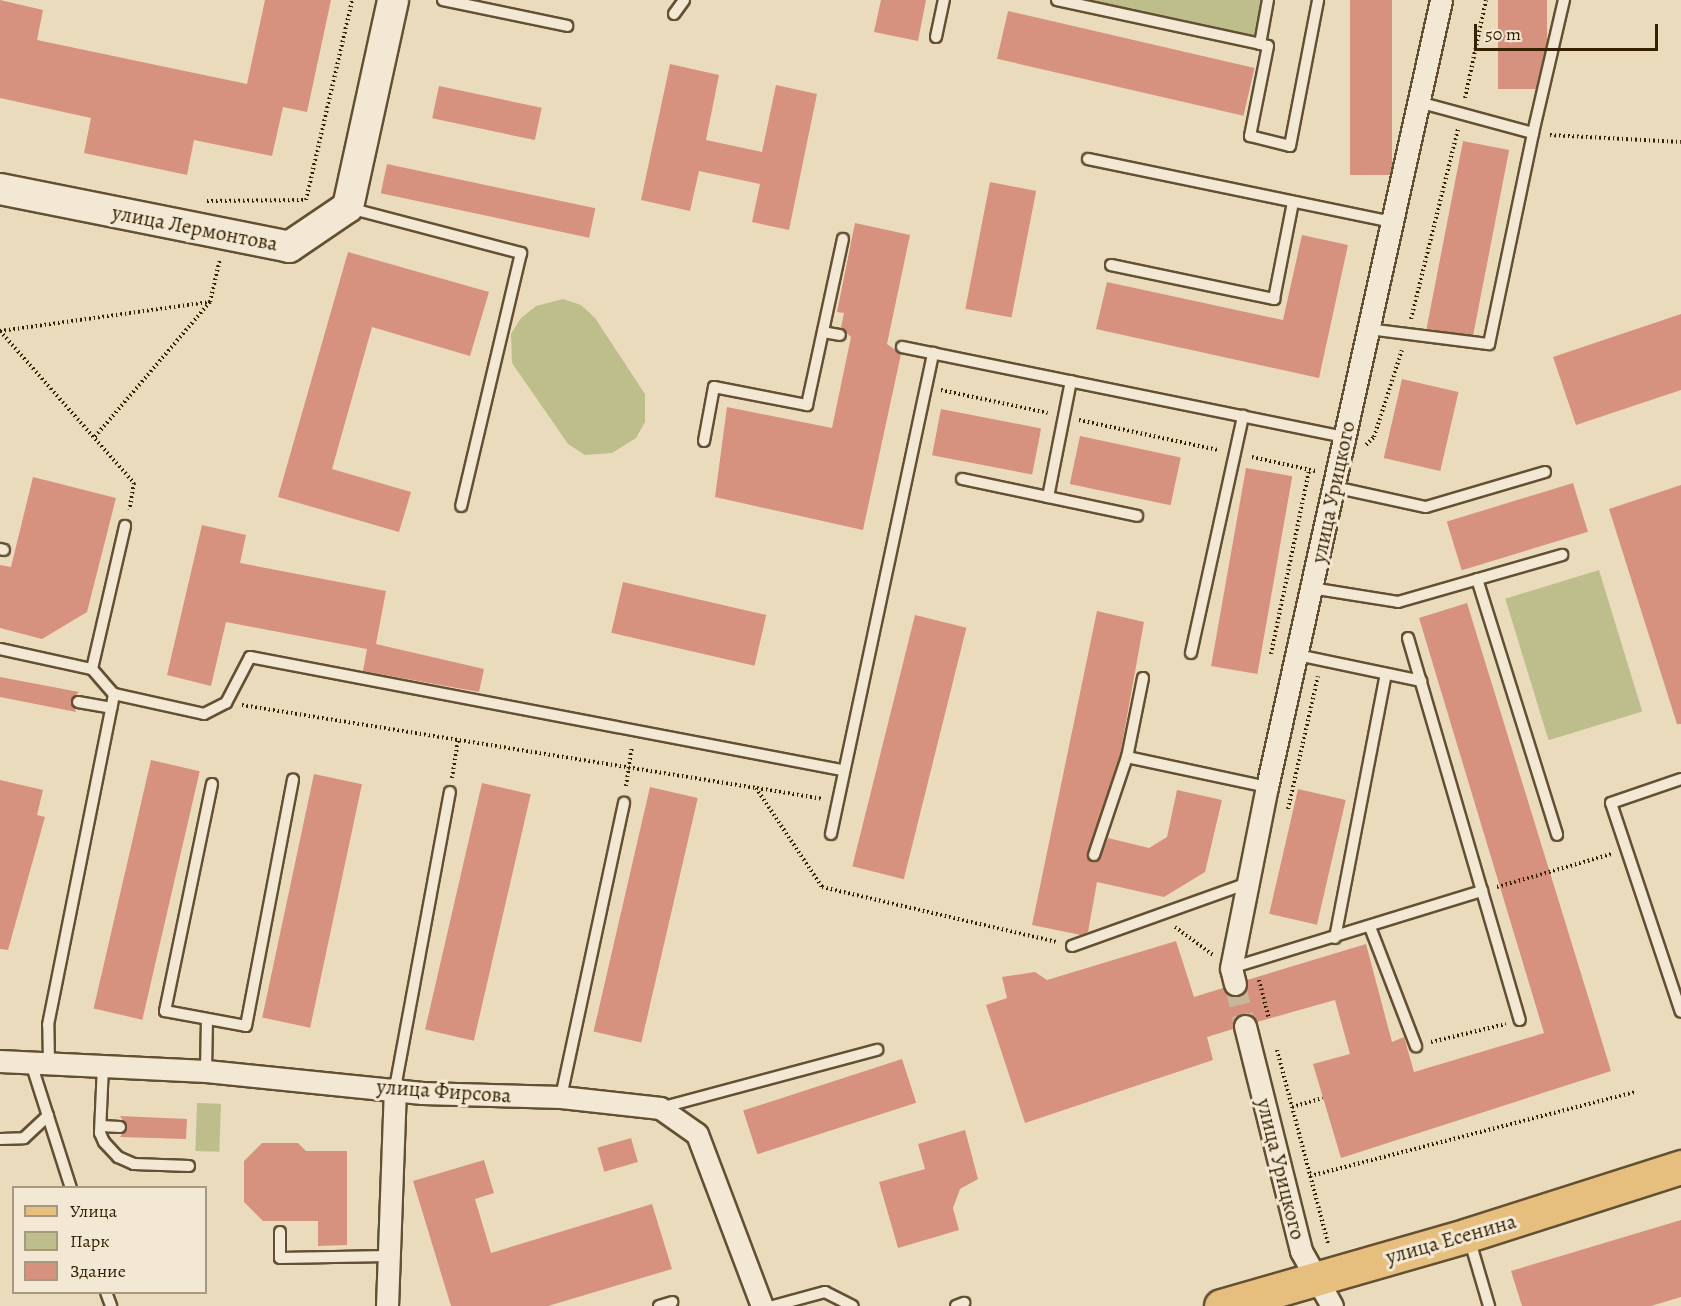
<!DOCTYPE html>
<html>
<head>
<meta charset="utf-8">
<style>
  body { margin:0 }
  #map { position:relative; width:1681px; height:1306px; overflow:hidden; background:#ebdbbd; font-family:Alegreya,serif }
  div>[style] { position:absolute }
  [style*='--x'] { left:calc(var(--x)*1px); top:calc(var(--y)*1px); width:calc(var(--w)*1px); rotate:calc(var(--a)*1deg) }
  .green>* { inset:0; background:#bebe8d; transform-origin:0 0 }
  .building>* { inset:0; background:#d6927e; transform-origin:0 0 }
  .street-tunnel>* { height:21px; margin-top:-10.5px; transform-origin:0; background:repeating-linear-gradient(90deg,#c7b698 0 21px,transparent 0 31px) }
  .path>* { height:4px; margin-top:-2px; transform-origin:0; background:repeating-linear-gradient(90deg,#362203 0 1.5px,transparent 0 4.5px) }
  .roads { filter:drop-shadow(2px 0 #635032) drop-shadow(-2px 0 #635032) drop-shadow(0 2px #635032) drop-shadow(0 -2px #635032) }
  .lane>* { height:10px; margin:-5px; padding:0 5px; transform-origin:5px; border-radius:5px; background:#f2e8d4 }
  .street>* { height:21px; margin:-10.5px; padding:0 10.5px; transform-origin:10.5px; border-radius:10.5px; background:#f2e8d4 }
  .secondary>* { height:30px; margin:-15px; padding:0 15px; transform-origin:15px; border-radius:15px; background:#f2e8d4 }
  .primary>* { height:33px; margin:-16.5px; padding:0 16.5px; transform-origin:16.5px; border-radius:16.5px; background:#e6be7e }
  span { translate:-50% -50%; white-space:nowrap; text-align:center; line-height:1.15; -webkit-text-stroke:6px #f2e8d4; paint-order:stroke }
  .street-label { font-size:21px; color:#362203 }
  .legend { position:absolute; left:12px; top:1186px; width:195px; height:108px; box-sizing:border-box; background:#f2e8d4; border:2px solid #a79980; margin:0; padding:8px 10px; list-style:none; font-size:18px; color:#362203 }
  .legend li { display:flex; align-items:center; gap:12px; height:30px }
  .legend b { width:30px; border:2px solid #a79980 }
  .scale { position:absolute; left:1474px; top:24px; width:184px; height:27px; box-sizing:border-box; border:3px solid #362203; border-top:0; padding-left:8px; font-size:18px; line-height:21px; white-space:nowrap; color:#362203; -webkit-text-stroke:4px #f2e8d4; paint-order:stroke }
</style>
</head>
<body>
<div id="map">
  <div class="green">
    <i style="clip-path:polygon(1077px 0,1264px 0,1257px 38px)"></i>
    <i style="clip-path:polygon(563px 299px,581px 305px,595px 318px,645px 394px,645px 422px,636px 438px,612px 453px,585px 455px,568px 444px,512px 363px,511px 334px,521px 318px,536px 306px)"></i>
    <i style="left:1599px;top:570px;width:148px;height:98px;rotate:73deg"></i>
    <i style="left:197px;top:1103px;width:24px;height:48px;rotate:2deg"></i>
  </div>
  <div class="building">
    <i style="clip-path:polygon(0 0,43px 10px,37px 40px,247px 84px,265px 0,331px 0,307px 112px,283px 107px,272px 156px,194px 140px,187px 175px,84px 153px,91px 118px,0 98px)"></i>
    <i style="clip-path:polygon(881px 0,926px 0,918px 41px,874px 32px)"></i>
    <i style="left:1350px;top:0;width:42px;height:175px"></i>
    <i style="left:1498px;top:0;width:49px;height:89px"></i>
    <i style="left:1008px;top:11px;width:253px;height:49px;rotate:13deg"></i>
    <i style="clip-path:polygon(670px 64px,719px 75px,706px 140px,762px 152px,776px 85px,817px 94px,789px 230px,752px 222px,760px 184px,699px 171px,690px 211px,641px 200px)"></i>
    <i style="left:439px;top:86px;width:105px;height:33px;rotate:12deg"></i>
    <i style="left:1463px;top:141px;width:47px;height:191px;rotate:11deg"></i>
    <i style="left:387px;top:164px;width:213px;height:30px;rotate:12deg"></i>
    <i style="left:990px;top:182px;width:47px;height:129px;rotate:11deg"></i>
    <i style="clip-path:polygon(855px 223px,910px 235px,887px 344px,901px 354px,863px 530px,715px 497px,727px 407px,832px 428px,851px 337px,841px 328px,844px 313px,837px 312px)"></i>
    <i style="clip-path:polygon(1302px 235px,1348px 245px,1319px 378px,1096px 329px,1107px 282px,1283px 320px)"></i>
    <i style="clip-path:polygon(348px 252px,489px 292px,470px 356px,372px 327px,332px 469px,411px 492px,399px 532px,278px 497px)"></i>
    <i style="clip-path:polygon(1681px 314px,1681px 390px,1576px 425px,1553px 357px)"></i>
    <i style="left:1402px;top:379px;width:58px;height:81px;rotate:13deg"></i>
    <i style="left:941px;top:409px;width:102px;height:47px;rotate:11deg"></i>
    <i style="left:1080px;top:436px;width:103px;height:49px;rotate:12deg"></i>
    <i style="left:1246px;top:468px;width:47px;height:201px;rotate:10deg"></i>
    <i style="clip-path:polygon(33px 477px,116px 498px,87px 612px,42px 639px,0 628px,0 565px,11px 567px)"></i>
    <i style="left:1573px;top:483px;width:51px;height:132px;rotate:73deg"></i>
    <i style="clip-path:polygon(1681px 485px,1681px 724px,1677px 724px,1609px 509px)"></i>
    <i style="clip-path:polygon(202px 525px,246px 535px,240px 563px,386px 591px,376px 644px,484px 669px,479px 692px,363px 671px,367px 649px,226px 622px,211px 686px,167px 675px)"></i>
    <i style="left:623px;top:582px;width:147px;height:52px;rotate:13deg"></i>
    <i style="clip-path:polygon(1467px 603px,1611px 1071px,1341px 1158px,1313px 1064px,1350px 1054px,1335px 1000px,1257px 1022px,1241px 1014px,1233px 1029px,1207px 1037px,1213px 1060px,1025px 1123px,986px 1005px,1007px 998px,1002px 977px,1035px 972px,1047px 980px,1176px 941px,1194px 997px,1223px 988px,1239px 996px,1247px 980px,1366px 944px,1392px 1042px,1404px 1037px,1414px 1072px,1544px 1033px,1419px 618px)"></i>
    <i style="clip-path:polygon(1097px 611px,1144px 622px,1120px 755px,1088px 859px,1099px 860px,1108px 838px,1149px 848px,1167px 837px,1177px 790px,1222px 800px,1205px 872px,1164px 897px,1097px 882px,1088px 932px,1081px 935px,1032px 925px)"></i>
    <i style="left:915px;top:615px;width:53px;height:259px;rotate:14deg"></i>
    <i style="clip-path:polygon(0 677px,79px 692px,71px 700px,76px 712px,0 697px)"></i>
    <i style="left:151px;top:760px;width:50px;height:255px;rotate:13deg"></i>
    <i style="left:314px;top:774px;width:49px;height:249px;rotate:12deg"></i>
    <i style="clip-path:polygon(0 780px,43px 790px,37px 815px,45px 817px,8px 950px,0 949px)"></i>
    <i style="left:482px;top:783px;width:50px;height:253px;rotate:13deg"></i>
    <i style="left:650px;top:787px;width:49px;height:251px;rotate:13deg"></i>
    <i style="left:1298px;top:789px;width:49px;height:128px;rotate:13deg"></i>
    <i style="left:902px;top:1059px;width:46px;height:167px;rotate:72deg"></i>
    <i style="clip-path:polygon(120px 1116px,187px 1119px,186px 1139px,120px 1137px,127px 1127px)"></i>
    <i style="clip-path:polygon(965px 1130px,978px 1179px,960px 1189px,953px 1208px,959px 1230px,898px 1248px,879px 1182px,925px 1169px,918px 1144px)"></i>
    <i style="left:631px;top:1138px;width:25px;height:35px;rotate:74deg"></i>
    <i style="clip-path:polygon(262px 1143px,298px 1143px,306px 1151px,347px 1151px,347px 1245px,318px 1246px,318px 1221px,263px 1221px,244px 1202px,244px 1161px)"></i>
    <i style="clip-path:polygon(484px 1160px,494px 1193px,475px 1199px,491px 1253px,652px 1204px,672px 1269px,548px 1306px,451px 1306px,413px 1181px)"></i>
    <i style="clip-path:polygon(1681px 1220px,1681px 1297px,1651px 1306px,1522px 1306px,1511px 1271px)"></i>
  </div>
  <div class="street-tunnel">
    <i style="--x:1235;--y:984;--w:43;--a:76.6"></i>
  </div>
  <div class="path">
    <i style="--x:1465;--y:98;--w:100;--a:-77.9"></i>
    <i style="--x:1550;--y:135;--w:131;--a:3.1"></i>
    <i style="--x:207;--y:201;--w:99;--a:-0.6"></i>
    <i style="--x:306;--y:200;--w:205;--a:-77"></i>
    <i style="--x:210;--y:302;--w:44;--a:-76.9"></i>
    <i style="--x:1411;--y:319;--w:196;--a:-76.1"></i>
    <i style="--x:0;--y:331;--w:212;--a:-7.9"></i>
    <i style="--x:210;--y:302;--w:179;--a:130.5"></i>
    <i style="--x:0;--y:331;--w:203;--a:48.6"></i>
    <i style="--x:134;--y:483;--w:27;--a:100"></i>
    <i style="--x:941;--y:390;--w:109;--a:12.1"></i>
    <i style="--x:1079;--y:420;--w:142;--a:12.2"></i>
    <i style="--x:1366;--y:445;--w:11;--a:-45"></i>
    <i style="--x:1374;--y:437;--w:91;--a:-72.2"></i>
    <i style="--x:1252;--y:457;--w:65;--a:12.5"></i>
    <i style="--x:1271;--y:654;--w:188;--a:-78.3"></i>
    <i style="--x:242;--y:705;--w:521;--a:9.17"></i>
    <i style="--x:756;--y:788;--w:119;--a:56.3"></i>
    <i style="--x:822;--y:887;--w:240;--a:13.2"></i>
    <i style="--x:452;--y:778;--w:38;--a:-81"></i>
    <i style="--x:626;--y:786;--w:40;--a:-81.5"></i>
    <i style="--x:757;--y:788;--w:67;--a:9.5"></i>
    <i style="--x:1288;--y:809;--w:136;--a:-77.3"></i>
    <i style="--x:1497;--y:887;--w:119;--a:-16.1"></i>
    <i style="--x:1175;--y:927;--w:47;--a:36.4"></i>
    <i style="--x:1259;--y:980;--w:40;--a:75.6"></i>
    <i style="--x:1431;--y:1042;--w:77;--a:-13.5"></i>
    <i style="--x:1277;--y:1050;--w:200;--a:75.2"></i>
    <i style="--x:1292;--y:1107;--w:32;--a:-16"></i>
    <i style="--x:1310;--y:1176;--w:335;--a:-14.5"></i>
  </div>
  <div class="roads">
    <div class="lane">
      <i style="--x:443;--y:0;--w:127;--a:11.8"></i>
      <i style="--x:1057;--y:0;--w:208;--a:12.2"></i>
      <i style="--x:1260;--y:44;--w:45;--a:-79.7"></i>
      <i style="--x:674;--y:14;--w:17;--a:-54"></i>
      <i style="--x:936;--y:37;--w:38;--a:-78"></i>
      <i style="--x:1260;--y:44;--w:8;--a:14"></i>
      <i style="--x:1268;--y:46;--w:92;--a:101.3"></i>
      <i style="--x:1250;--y:136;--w:41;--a:14"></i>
      <i style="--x:1290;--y:146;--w:149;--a:-79.1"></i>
      <i style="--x:1533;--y:133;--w:137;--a:-76.9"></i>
      <i style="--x:1088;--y:159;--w:310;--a:11.7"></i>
      <i style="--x:349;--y:208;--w:178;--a:14.7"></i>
      <i style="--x:521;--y:253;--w:260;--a:103.3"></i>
      <i style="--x:1111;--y:265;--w:167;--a:11.8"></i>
      <i style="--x:1274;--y:299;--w:99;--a:-78.9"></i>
      <i style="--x:1368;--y:329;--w:122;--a:7.1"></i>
      <i style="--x:1489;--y:344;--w:216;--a:-78.2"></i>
      <i style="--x:1533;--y:133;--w:119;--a:-164.9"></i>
      <i style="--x:823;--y:332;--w:17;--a:10"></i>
      <i style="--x:902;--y:347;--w:452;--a:11.5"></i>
      <i style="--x:704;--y:441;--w:55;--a:-79.5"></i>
      <i style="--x:714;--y:387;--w:95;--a:11"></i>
      <i style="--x:807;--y:405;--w:170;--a:-77.8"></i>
      <i style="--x:962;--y:479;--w:179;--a:11.9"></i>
      <i style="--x:1334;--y:487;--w:94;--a:12.3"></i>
      <i style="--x:1426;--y:507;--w:124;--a:-16.4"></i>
      <i style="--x:1048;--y:497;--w:118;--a:-78.8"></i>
      <i style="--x:0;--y:549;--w:4;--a:14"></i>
      <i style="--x:1477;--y:579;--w:268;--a:72.6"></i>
      <i style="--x:1311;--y:588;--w:88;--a:9.1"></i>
      <i style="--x:1398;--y:602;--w:171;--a:-16"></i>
      <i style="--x:1408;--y:638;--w:398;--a:73.7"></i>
      <i style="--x:0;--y:649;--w:94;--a:12.3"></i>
      <i style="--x:92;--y:669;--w:33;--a:49"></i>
      <i style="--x:1191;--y:653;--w:243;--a:-77.6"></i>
      <i style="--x:1297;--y:655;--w:127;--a:11.8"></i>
      <i style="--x:92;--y:669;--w:147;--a:-77"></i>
      <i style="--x:1143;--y:678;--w:81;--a:101.4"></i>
      <i style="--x:1127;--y:757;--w:143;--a:12.1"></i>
      <i style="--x:78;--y:702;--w:34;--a:10"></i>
      <i style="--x:1681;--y:779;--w:74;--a:161.1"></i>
      <i style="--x:1611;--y:803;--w:220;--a:71.5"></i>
      <i style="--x:212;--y:784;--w:232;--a:101.7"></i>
      <i style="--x:165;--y:1011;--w:82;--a:10.5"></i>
      <i style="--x:246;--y:1026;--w:251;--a:-79.2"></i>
      <i style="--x:831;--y:834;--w:492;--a:-78"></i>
      <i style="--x:1094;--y:855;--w:103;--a:-71.4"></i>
      <i style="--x:1370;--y:927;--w:128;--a:68.9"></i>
      <i style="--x:1335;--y:938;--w:269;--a:-79.1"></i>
      <i style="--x:1072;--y:946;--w:187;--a:-19.7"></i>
      <i style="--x:1231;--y:968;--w:263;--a:-17.1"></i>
      <i style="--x:31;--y:1063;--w:131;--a:72.3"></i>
      <i style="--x:49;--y:1064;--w:39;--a:-91"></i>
      <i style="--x:48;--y:1025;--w:338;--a:-78.7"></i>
      <i style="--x:114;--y:694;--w:92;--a:12.5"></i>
      <i style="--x:204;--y:714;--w:25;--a:-27"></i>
      <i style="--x:226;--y:703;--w:52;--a:-62.4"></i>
      <i style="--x:250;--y:657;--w:603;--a:10.81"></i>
      <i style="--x:103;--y:1066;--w:67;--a:92.6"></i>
      <i style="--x:100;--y:1133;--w:10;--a:66"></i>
      <i style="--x:104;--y:1142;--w:21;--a:47"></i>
      <i style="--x:118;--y:1157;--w:17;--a:24"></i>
      <i style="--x:134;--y:1164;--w:55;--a:2.1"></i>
      <i style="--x:206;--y:1071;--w:52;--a:-88.9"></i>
      <i style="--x:395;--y:1088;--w:301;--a:-79.5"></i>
      <i style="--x:561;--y:1097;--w:301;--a:-77.9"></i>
      <i style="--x:660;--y:1108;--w:225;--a:-15"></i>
      <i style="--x:101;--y:1126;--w:19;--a:3"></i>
      <i style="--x:0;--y:1139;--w:24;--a:-2"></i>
      <i style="--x:24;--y:1138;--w:33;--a:-43"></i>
      <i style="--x:280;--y:1232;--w:26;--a:90"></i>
      <i style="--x:280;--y:1258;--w:108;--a:-1.1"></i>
      <i style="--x:1469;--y:1238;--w:71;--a:73.6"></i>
      <i style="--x:106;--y:1292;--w:15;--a:70"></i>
      <i style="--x:659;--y:1306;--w:14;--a:-17"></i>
      <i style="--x:773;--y:1306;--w:54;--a:-15.1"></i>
      <i style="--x:825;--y:1292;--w:31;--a:27"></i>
      <i style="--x:956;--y:1306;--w:9;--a:-21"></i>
    </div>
    <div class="street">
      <i style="--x:1235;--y:984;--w:16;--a:-104"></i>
      <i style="--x:1231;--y:968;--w:185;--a:-78.8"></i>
      <i style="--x:1267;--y:787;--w:806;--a:-77.53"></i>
      <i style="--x:1245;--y:1026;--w:232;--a:76"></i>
      <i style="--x:1301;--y:1251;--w:63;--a:60.6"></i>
      <i style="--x:0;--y:1061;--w:206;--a:2.8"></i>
      <i style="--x:206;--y:1071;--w:217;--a:5.8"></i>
      <i style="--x:422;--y:1093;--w:139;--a:1.6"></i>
      <i style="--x:561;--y:1097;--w:100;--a:6.3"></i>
      <i style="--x:660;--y:1108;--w:45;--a:35.1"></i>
      <i style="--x:697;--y:1134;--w:184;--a:69.3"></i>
      <i style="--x:387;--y:1306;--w:218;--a:-87.9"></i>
    </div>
    <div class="secondary">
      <i style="--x:0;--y:189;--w:295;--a:11.3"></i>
      <i style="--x:289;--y:247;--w:71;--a:-34.1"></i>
      <i style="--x:348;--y:207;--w:212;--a:-77.7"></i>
    </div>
    <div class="primary">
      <i style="--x:1221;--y:1306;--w:257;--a:-16"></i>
      <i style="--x:1468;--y:1235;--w:224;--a:-17.7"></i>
    </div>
  </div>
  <div class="street-label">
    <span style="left:195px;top:228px;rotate:11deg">улица Лермонтова</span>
    <span style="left:1333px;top:492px;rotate:-78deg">улица Урицкого</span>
    <span style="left:444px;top:1091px;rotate:4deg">улица Фирсова</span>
    <span style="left:1281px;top:1169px;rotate:76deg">улица Урицкого</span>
    <span style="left:1451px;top:1239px;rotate:-16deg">улица Есенина</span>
  </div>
  <ul class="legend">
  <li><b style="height:8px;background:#e6be7e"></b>Улица</li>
  <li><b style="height:16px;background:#bebe8d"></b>Парк</li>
  <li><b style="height:16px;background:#d6927e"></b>Здание</li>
  </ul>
  <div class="scale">50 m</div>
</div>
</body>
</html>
